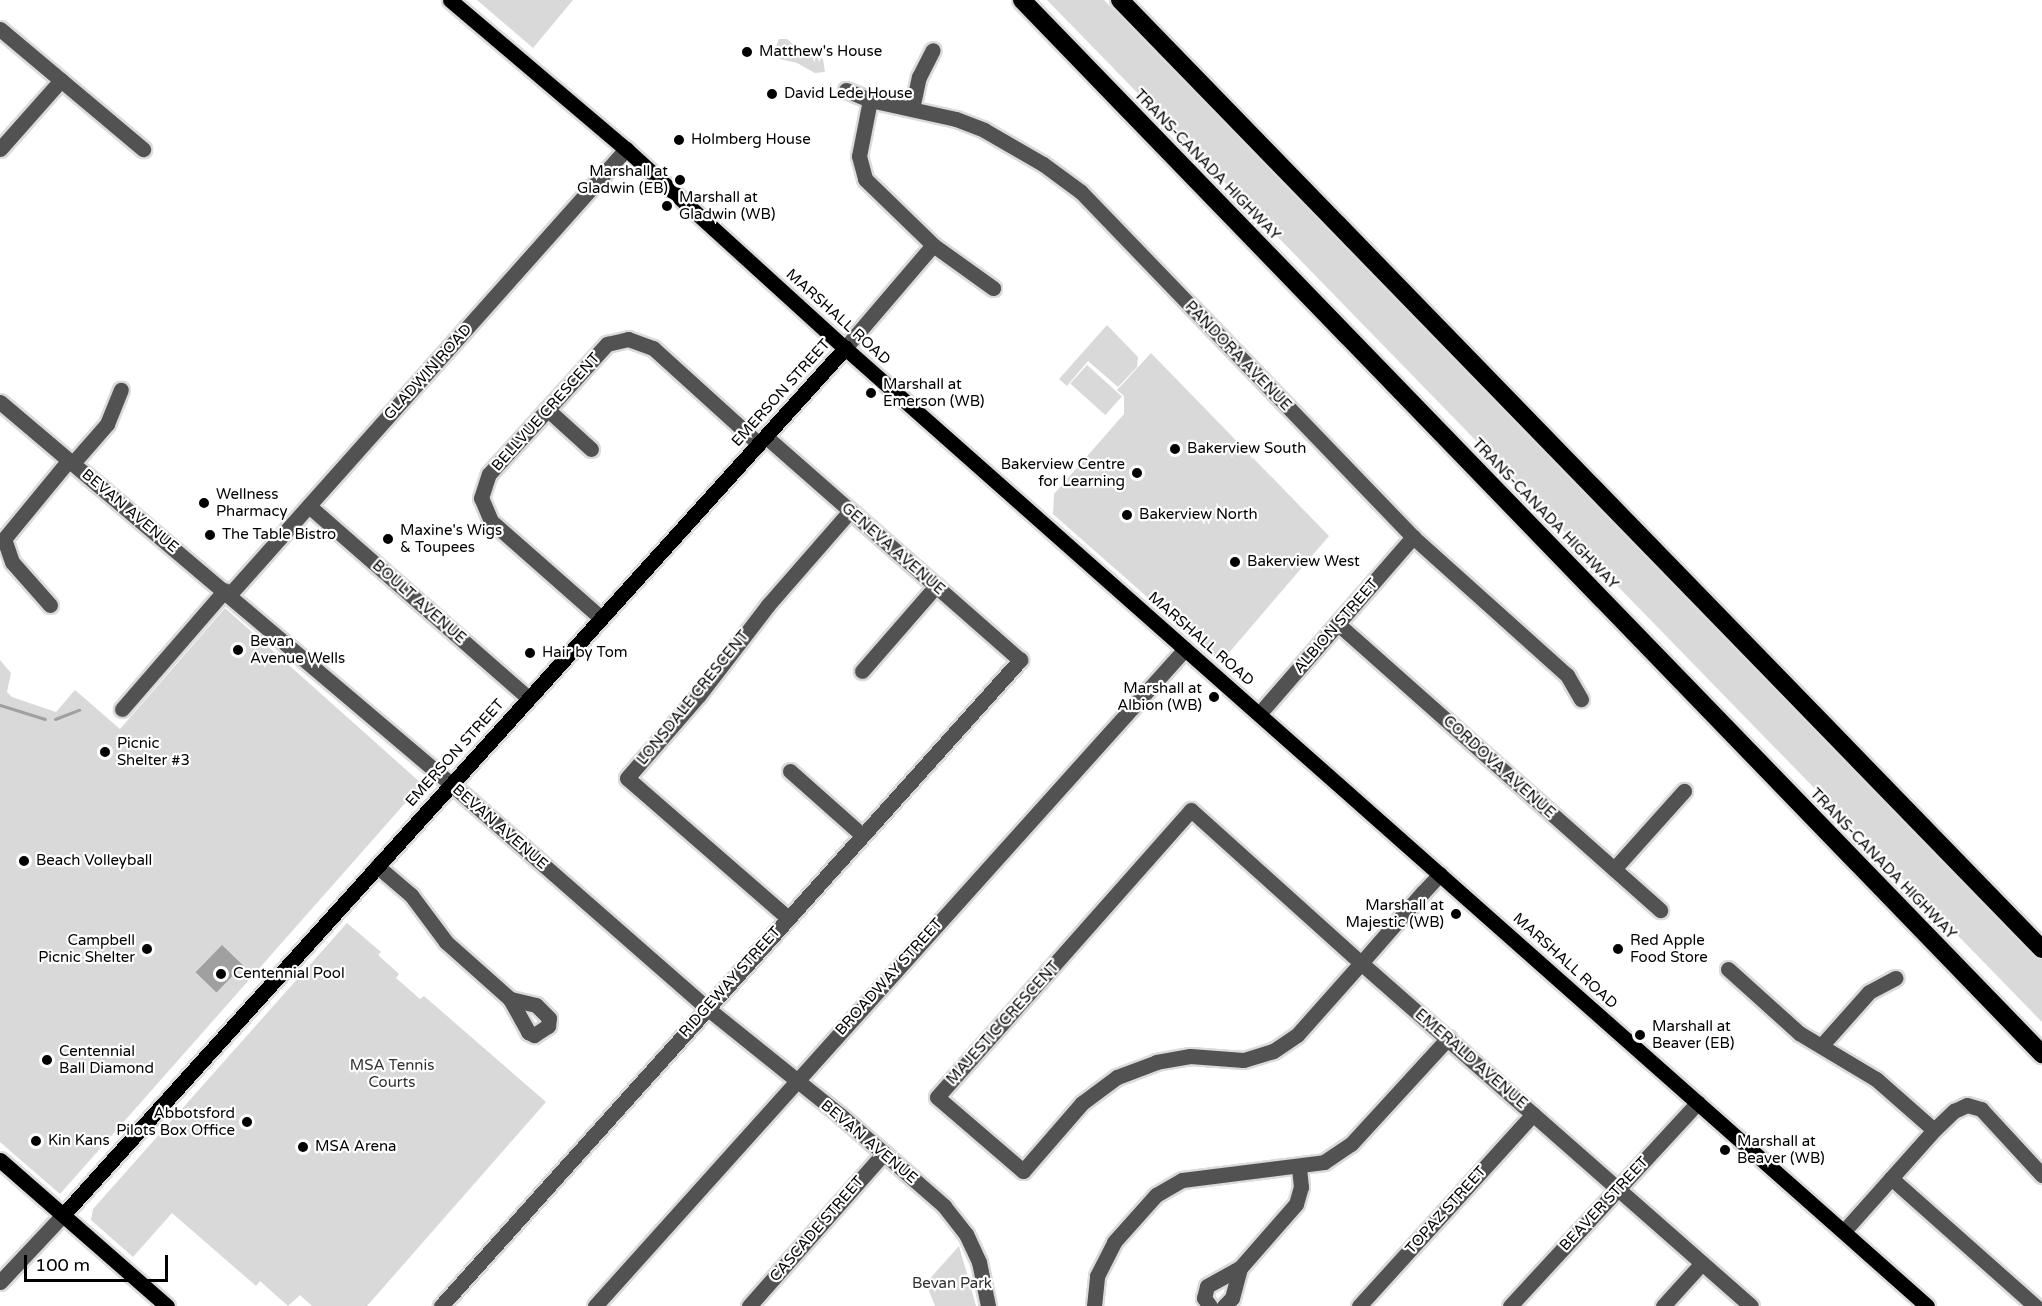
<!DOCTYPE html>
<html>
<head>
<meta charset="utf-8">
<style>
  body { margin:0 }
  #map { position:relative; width:2042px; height:1306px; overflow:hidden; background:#fff; font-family:"Varela Round",sans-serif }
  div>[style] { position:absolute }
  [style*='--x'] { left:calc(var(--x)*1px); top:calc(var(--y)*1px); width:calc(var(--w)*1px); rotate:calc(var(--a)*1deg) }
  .green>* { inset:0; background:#d9d9d9; transform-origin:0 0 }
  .water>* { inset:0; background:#a0a0a0; transform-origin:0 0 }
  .stream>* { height:3px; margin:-1.5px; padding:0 1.5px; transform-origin:1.5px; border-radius:1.5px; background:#a0a0a0 }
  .roads { filter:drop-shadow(2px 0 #dbdbdb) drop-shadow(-2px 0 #dbdbdb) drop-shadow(0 2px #dbdbdb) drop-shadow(0 -2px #dbdbdb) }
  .minor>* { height:15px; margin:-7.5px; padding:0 7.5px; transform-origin:7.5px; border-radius:7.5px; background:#525252 }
  .major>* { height:15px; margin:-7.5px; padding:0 7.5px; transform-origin:7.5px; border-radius:7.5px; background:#000 }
  .highway>* { height:18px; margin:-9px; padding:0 9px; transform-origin:9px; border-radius:9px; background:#000 }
  .dots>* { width:16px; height:16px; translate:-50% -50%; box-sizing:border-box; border:3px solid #fff; border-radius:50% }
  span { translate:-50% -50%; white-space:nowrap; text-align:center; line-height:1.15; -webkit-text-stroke:4.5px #fff; paint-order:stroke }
  .poi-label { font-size:15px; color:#000 }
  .left { translate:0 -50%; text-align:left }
  .right { translate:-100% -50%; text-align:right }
  .street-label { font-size:15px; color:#000 }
  .park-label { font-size:15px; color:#303030 }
  .scale { position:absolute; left:24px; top:1255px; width:144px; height:27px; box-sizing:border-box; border:3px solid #000; border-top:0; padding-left:8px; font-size:18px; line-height:21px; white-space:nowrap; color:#000; -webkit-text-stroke:4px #fff; paint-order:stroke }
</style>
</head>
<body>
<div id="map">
  <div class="green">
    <i style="clip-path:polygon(477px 0,573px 0,533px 48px)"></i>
    <i style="clip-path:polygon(1047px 0,1104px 0,1633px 538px,2042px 960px,2042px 1022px)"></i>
    <i style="clip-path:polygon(779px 39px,787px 39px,799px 50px,823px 59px,825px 72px,815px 73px,797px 63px,780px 59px,774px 51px)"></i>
    <i style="clip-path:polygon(1107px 325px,1138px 357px,1137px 367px,1118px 387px,1088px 361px,1067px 386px,1059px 379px)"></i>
    <i style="clip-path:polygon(1151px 353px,1329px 536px,1221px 662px,1053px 514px,1054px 494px,1124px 414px,1124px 396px,1117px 390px)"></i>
    <i style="left:1087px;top:365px;width:47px;height:25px;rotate:42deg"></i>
    <i style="clip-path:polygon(225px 608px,422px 784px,60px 1194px,0 1142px,0 660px,11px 673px,7px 692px,12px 697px,56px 712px,75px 690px,120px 729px)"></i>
    <i style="clip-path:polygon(347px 923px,381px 952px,378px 955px,399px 974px,396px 978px,420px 999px,424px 996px,546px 1102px,367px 1306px,312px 1306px,300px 1295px,288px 1306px,260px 1281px,256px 1286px,172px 1213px,133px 1257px,91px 1220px,93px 1209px)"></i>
    <i style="clip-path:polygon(959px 1246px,976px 1306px,935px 1306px,926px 1283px)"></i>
  </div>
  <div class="water">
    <i style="left:222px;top:945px;width:29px;height:38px;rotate:44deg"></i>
  </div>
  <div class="stream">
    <i style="--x:0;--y:705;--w:47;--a:17.3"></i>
    <i style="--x:55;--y:719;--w:26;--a:-21"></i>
  </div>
  <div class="roads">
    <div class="minor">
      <i style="--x:0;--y:29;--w:187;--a:40"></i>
      <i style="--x:846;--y:90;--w:26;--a:23"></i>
      <i style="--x:870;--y:100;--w:88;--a:12.5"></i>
      <i style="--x:956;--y:119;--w:30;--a:21"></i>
      <i style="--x:984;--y:130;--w:68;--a:30"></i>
      <i style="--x:1043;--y:164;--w:47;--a:36.4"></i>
      <i style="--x:1081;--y:192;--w:479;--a:46.1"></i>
      <i style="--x:1413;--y:537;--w:207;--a:41.9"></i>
      <i style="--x:1567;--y:675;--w:28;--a:60"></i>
      <i style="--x:870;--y:100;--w:57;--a:101.1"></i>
      <i style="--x:859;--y:156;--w:24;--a:75"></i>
      <i style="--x:865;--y:179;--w:95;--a:44.1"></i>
      <i style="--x:933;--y:245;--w:74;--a:35.6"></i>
      <i style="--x:912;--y:109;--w:33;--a:-78"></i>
      <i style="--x:919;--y:77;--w:30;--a:-63"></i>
      <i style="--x:0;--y:149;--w:92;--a:-48.5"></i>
      <i style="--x:845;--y:348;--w:135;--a:-49.5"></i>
      <i style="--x:0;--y:402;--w:591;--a:40.26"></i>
      <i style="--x:451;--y:784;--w:340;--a:41.2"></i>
      <i style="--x:707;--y:1008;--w:169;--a:38.8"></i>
      <i style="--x:839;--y:1114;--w:140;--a:41.2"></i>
      <i style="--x:944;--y:1206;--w:36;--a:52"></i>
      <i style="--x:966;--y:1234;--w:31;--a:65"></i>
      <i style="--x:979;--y:1262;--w:45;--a:78.4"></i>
      <i style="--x:548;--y:410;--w:58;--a:42.2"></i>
      <i style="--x:73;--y:463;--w:52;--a:-48.9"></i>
      <i style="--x:107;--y:424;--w:37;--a:-68"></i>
      <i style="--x:309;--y:506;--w:291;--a:41.2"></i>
      <i style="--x:230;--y:594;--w:596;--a:-48.33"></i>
      <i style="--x:50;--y:605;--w:57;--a:-131.5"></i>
      <i style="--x:12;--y:562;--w:24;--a:-109"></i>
      <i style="--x:4;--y:539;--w:102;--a:-50.6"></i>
      <i style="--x:601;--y:618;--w:147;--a:-138.6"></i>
      <i style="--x:491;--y:521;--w:25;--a:-113"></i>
      <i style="--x:481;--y:498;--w:25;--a:-72"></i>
      <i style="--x:489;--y:474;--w:176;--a:-47.8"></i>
      <i style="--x:607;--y:344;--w:22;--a:-13"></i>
      <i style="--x:628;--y:339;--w:27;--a:20"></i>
      <i style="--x:653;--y:348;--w:143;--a:42.2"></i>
      <i style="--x:1338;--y:624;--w:431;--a:41.6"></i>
      <i style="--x:862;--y:671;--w:113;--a:-49"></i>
      <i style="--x:122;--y:709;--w:157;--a:-49.1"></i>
      <i style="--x:1259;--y:714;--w:235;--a:-49"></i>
      <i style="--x:790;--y:771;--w:96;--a:41.6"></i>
      <i style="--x:377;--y:866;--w:45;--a:40.5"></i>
      <i style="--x:411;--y:895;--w:59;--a:53.3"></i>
      <i style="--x:446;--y:942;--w:86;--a:41.7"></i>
      <i style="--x:510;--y:999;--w:38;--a:61"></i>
      <i style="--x:528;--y:1032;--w:7;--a:27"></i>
      <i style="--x:534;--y:1035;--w:17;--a:-33"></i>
      <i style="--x:548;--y:1026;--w:8;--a:-83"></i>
      <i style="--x:549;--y:1018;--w:18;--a:-135"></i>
      <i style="--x:536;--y:1005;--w:27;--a:-167"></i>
      <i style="--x:1614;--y:869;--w:105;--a:-48.1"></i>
      <i style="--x:1440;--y:874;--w:25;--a:133"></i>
      <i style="--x:1423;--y:892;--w:94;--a:131.1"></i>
      <i style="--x:1361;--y:963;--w:96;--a:131.6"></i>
      <i style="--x:1297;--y:1035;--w:29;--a:146"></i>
      <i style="--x:1273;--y:1051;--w:31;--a:163"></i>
      <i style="--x:1243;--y:1060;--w:53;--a:-175.7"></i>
      <i style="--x:1190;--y:1056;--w:34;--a:170"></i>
      <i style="--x:1157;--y:1062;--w:43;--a:159.4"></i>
      <i style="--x:1117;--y:1077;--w:44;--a:143.4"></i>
      <i style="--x:1082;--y:1103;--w:90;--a:130.9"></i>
      <i style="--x:1023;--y:1171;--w:113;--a:-139.3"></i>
      <i style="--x:937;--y:1097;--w:383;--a:-48.5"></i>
      <i style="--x:1191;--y:810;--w:229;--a:42"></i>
      <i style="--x:1361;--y:963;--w:519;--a:41.33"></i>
      <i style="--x:788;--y:918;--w:213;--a:-139"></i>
      <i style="--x:627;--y:778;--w:110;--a:-49.1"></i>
      <i style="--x:699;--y:695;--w:113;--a:-52.5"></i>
      <i style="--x:768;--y:605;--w:125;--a:-48.9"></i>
      <i style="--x:1728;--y:969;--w:96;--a:42"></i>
      <i style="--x:1799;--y:1033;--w:90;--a:30.9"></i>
      <i style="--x:1876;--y:1079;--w:77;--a:41.3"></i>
      <i style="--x:1821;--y:1046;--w:72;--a:-48.4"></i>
      <i style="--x:1869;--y:992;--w:30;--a:-28"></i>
      <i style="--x:1891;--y:1178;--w:193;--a:41.6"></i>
      <i style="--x:1844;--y:1231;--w:135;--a:-48.3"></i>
      <i style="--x:1934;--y:1130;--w:28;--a:-44"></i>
      <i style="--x:1954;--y:1111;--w:14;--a:-25"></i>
      <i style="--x:1967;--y:1105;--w:15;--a:16"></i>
      <i style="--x:1981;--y:1109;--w:90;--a:47.3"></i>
      <i style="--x:0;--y:1282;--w:92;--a:-46.8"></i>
      <i style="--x:441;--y:1306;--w:868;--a:-48.13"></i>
      <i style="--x:1020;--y:660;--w:338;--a:-138.7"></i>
      <i style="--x:595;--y:1306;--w:883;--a:-48.08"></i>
      <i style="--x:749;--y:1306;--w:204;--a:-48.6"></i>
      <i style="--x:1094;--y:1306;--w:30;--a:-84"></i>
      <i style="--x:1097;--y:1276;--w:38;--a:-63"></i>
      <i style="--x:1114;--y:1242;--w:63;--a:-48.2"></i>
      <i style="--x:1156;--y:1195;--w:30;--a:-30"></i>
      <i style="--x:1182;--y:1180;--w:143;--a:-7.2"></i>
      <i style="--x:1324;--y:1162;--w:32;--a:-34"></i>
      <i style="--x:1351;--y:1144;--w:144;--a:-47.5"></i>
      <i style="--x:1210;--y:1306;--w:10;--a:-127"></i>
      <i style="--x:1204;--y:1298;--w:12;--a:-76"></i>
      <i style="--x:1207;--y:1286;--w:38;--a:-29"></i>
      <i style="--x:1240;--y:1268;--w:85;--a:-48.8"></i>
      <i style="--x:1296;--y:1204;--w:18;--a:-74"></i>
      <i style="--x:1301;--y:1187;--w:20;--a:-96"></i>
      <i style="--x:1224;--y:1306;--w:11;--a:-45"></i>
      <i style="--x:1232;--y:1298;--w:31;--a:-75"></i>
      <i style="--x:1359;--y:1306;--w:259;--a:-47.8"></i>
      <i style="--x:1510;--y:1306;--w:277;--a:-47.3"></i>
      <i style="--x:1663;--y:1306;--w:58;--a:-47.8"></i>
    </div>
    <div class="major">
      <i style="--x:450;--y:0;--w:231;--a:40.3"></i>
      <i style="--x:626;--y:149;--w:296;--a:42.3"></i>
      <i style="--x:845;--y:348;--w:1445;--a:41.52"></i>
      <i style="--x:0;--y:1160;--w:222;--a:41.2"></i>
      <i style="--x:63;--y:1215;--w:1168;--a:-47.95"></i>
    </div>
    <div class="highway">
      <i style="--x:1022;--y:0;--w:1467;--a:45.94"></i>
      <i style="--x:1120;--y:0;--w:1323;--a:45.83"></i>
    </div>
  </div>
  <div class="dots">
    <i style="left:747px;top:52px;background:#000"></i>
    <i style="left:772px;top:94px;background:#000"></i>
    <i style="left:679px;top:140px;background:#000"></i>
    <i style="left:680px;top:180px;background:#000"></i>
    <i style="left:667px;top:206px;background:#000"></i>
    <i style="left:871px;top:393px;background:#000"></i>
    <i style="left:1175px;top:449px;background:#000"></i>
    <i style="left:1137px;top:473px;background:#000"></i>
    <i style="left:204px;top:503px;background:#000"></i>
    <i style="left:1127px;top:515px;background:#000"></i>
    <i style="left:210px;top:535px;background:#000"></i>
    <i style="left:388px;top:539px;background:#000"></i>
    <i style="left:1235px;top:562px;background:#000"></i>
    <i style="left:238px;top:650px;background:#000"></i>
    <i style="left:530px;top:653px;background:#000"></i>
    <i style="left:1214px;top:697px;background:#000"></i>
    <i style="left:105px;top:752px;background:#000"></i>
    <i style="left:24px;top:861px;background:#000"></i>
    <i style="left:1456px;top:914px;background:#000"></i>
    <i style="left:147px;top:949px;background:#000"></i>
    <i style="left:1618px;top:949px;background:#000"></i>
    <i style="left:221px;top:974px;background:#000"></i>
    <i style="left:1640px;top:1035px;background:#000"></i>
    <i style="left:47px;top:1060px;background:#000"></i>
    <i style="left:247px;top:1122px;background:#000"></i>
    <i style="left:36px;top:1141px;background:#000"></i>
    <i style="left:303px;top:1147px;background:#000"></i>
    <i style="left:1725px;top:1150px;background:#000"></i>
  </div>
  <div class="poi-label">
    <span class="left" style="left:759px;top:52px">Matthew's House</span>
    <span class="left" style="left:784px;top:94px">David Lede House</span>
    <span class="left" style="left:691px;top:140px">Holmberg House</span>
    <span class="right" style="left:668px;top:180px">Marshall at<br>Gladwin (EB)</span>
    <span class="left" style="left:679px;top:206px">Marshall at<br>Gladwin (WB)</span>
    <span class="left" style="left:883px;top:393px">Marshall at<br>Emerson (WB)</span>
    <span class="left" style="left:1187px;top:449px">Bakerview South</span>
    <span class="right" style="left:1125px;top:473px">Bakerview Centre<br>for Learning</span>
    <span class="left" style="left:216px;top:503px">Wellness<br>Pharmacy</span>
    <span class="left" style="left:1139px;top:515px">Bakerview North</span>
    <span class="left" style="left:400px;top:539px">Maxine's Wigs<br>&amp; Toupees</span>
    <span class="left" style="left:222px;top:535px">The Table Bistro</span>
    <span class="left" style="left:1247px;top:562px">Bakerview West</span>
    <span class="left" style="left:250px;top:650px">Bevan<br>Avenue Wells</span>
    <span class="left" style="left:542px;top:653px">Hair by Tom</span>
    <span class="right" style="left:1202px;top:697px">Marshall at<br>Albion (WB)</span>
    <span class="left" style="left:117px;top:752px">Picnic<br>Shelter #3</span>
    <span class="left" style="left:36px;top:861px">Beach Volleyball</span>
    <span class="right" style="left:1444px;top:914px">Marshall at<br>Majestic (WB)</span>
    <span class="right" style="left:135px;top:949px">Campbell<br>Picnic Shelter</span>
    <span class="left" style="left:1630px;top:949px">Red Apple<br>Food Store</span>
    <span class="left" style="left:233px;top:974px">Centennial Pool</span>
    <span class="left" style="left:1652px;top:1035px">Marshall at<br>Beaver (EB)</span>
    <span class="left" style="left:59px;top:1060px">Centennial<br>Ball Diamond</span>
    <span class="right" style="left:235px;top:1122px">Abbotsford<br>Pilots Box Office</span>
    <span class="left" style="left:48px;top:1141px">Kin Kans</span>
    <span class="left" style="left:1737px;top:1150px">Marshall at<br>Beaver (WB)</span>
    <span class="left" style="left:315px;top:1147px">MSA Arena</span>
  </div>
  <div class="street-label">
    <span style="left:1207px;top:165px;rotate:46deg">TRANS-CANADA HIGHWAY</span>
    <span style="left:838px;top:317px;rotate:42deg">MARSHALL ROAD</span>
    <span style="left:1238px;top:356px;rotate:46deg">PANDORA AVENUE</span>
    <span style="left:428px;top:372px;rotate:-48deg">GLADWIN ROAD</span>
    <span style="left:781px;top:393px;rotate:-48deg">EMERSON STREET</span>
    <span style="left:546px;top:412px;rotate:-48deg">BELLVUE CRESCENT</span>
    <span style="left:130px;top:511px;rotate:40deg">BEVAN AVENUE</span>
    <span style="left:1545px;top:514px;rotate:46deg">TRANS-CANADA HIGHWAY</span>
    <span style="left:893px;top:549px;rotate:41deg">GENEVA AVENUE</span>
    <span style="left:419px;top:602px;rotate:41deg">BOULT AVENUE</span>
    <span style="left:1336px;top:626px;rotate:-49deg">ALBION STREET</span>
    <span style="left:1201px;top:639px;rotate:41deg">MARSHALL ROAD</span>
    <span style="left:693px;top:698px;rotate:-51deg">LONSDALE CRESCENT</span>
    <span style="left:455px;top:753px;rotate:-48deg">EMERSON STREET</span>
    <span style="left:1499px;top:767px;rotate:42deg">CORDOVA AVENUE</span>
    <span style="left:500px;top:827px;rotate:41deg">BEVAN AVENUE</span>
    <span style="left:1883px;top:864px;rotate:46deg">TRANS-CANADA HIGHWAY</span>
    <span style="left:1565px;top:961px;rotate:42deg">MARSHALL ROAD</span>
    <span style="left:889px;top:977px;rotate:-48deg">BROADWAY STREET</span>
    <span style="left:730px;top:982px;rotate:-48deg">RIDGEWAY STREET</span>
    <span style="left:1003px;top:1023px;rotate:-48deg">MAJESTIC CRESCENT</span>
    <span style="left:1471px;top:1059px;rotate:41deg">EMERALD AVENUE</span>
    <span style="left:869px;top:1142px;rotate:40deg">BEVAN AVENUE</span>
    <span style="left:1604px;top:1204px;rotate:-47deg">BEAVER STREET</span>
    <span style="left:1446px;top:1210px;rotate:-48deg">TOPAZ STREET</span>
    <span style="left:817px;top:1229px;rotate:-49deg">CASCADE STREET</span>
  </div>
  <div class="park-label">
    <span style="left:392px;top:1074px">MSA Tennis<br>Courts</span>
    <span style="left:952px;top:1284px">Bevan Park</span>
  </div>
  <div class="scale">100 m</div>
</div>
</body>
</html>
